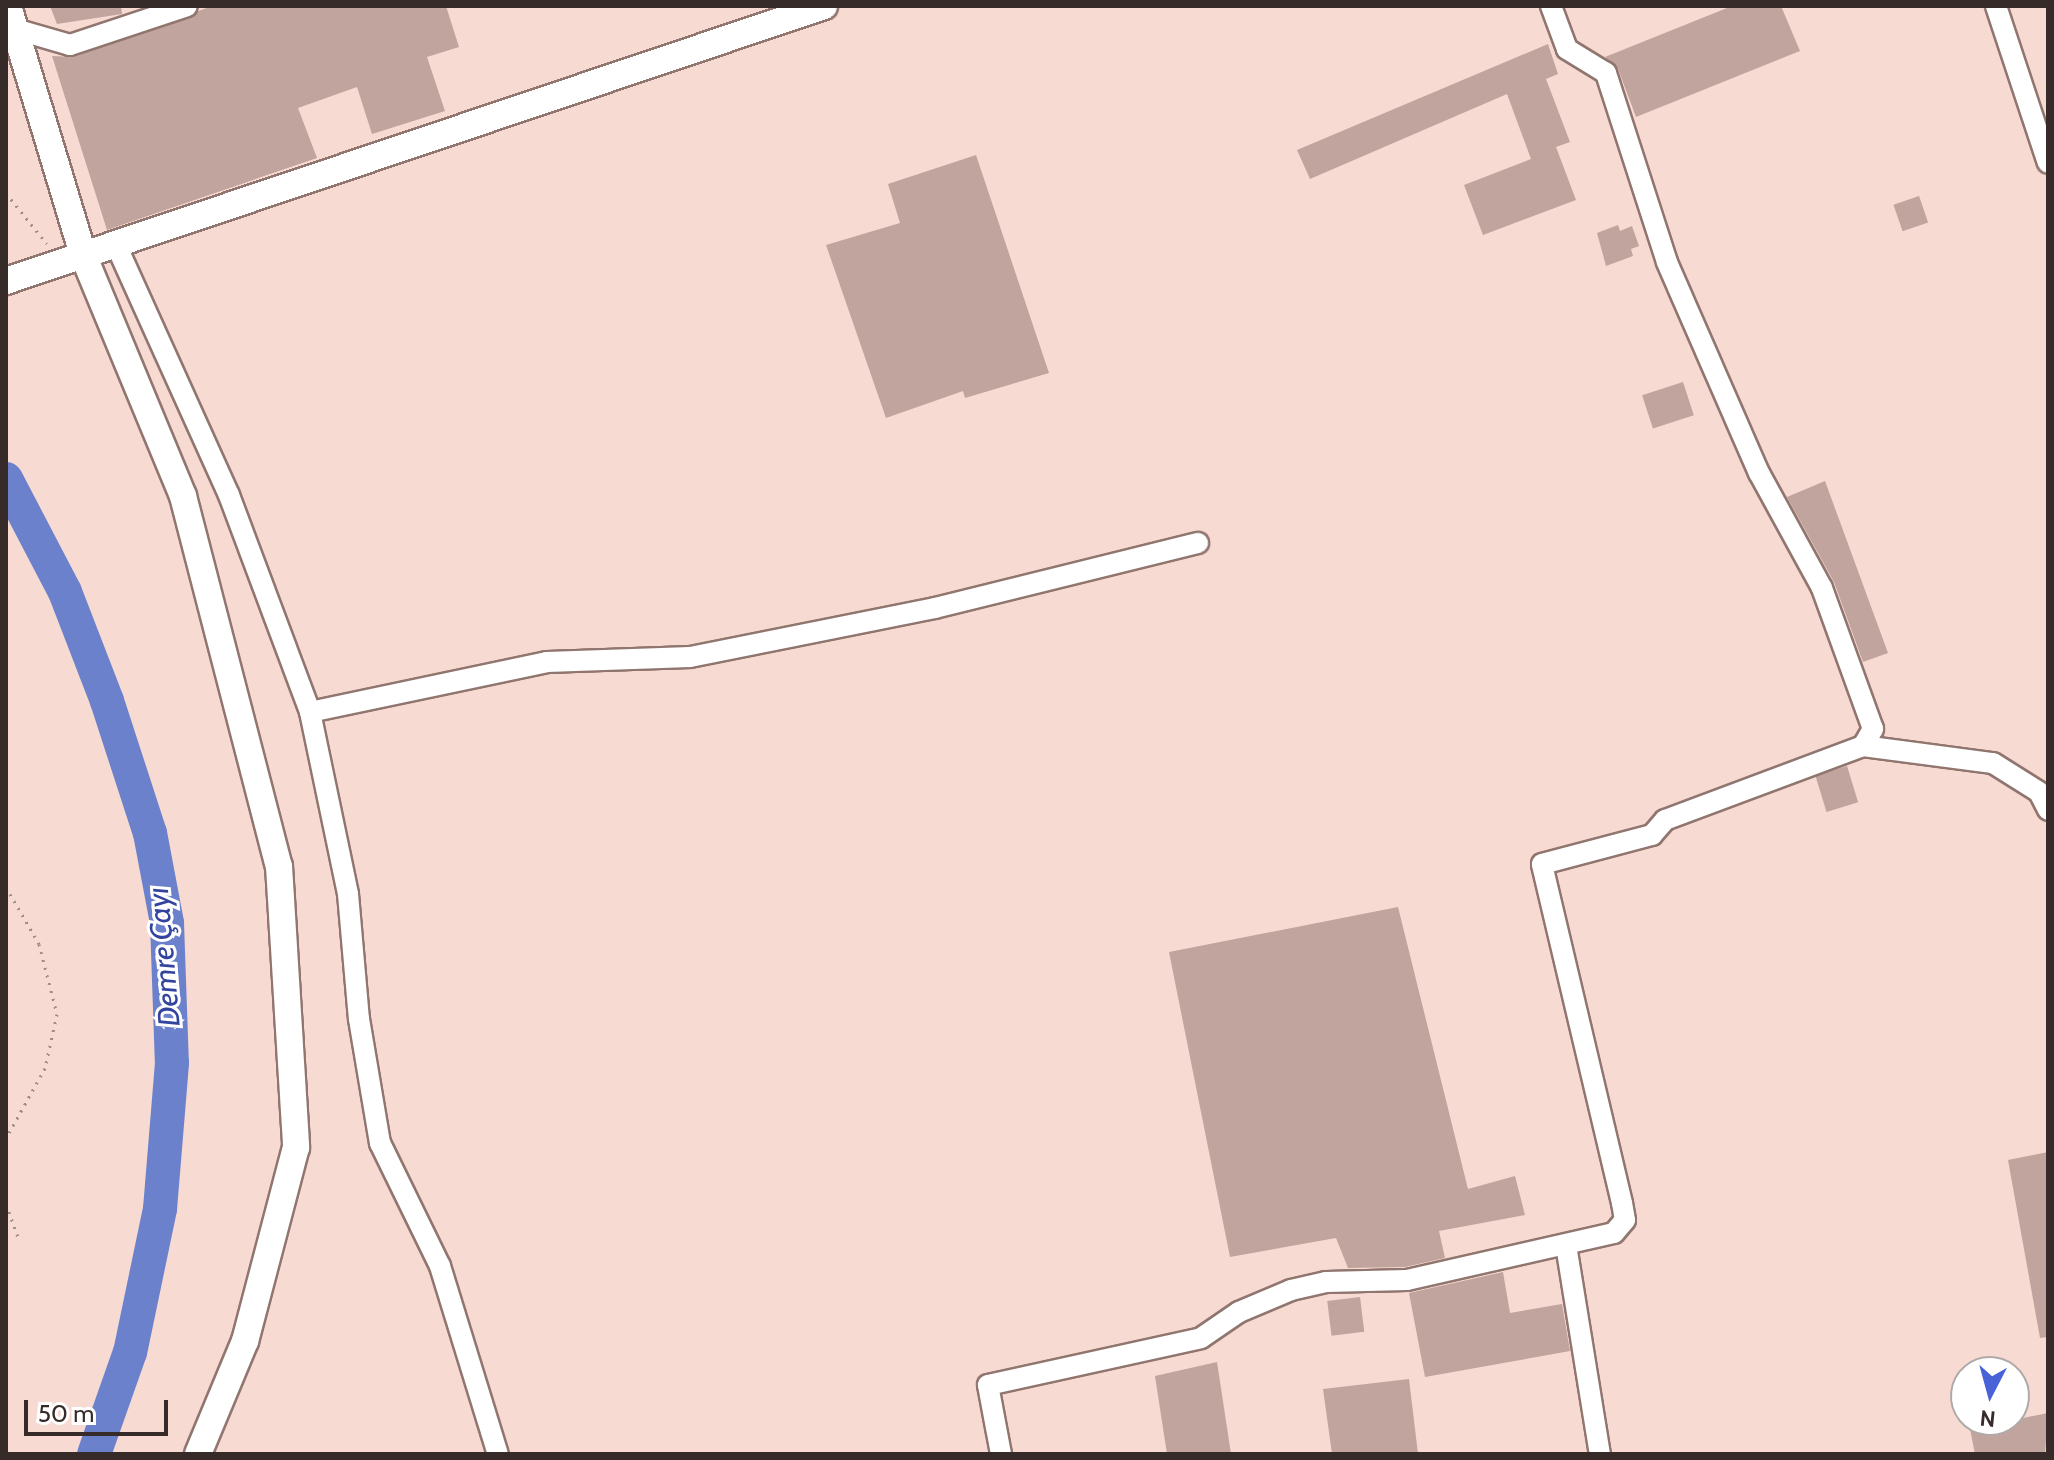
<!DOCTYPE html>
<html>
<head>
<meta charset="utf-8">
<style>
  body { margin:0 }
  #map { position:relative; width:2054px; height:1460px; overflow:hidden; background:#f7dad2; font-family:Cabin,sans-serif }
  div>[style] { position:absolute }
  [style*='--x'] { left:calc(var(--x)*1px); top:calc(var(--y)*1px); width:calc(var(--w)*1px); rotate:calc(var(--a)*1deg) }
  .river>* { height:34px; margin:-17px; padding:0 17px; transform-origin:17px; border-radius:17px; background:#6b81cc }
  .building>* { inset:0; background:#c0a49d; transform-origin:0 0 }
  .path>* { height:3px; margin-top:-1.5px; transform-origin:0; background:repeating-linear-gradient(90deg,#a18c86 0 2px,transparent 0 8px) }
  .roads { filter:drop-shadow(2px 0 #90766f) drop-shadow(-2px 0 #90766f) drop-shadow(0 2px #90766f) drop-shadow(0 -2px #90766f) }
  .minor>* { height:20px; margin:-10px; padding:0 10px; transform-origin:10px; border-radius:10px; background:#fff }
  .tertiary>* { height:26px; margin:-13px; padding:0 13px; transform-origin:13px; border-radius:13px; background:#fff }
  span { translate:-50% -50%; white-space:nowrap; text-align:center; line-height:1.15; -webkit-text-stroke:6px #fff; paint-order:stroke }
  .water-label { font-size:30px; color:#32449e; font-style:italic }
  .frame { position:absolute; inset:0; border:8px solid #362b28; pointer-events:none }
  .north { position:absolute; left:1950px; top:1356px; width:80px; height:80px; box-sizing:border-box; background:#fff; border:2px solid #afaaa9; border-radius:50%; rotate:186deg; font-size:22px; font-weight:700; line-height:32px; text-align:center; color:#362b28 }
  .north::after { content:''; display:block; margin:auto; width:28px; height:36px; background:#4a62d7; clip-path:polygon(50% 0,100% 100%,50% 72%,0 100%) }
  .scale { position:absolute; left:24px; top:1400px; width:144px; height:36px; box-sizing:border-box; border:4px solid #362b28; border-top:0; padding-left:10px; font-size:24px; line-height:28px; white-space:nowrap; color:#362b28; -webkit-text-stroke:6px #fff; paint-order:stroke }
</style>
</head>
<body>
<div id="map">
  <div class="river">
    <i style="--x:6;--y:479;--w:127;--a:62.4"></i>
    <i style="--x:65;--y:592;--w:117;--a:68.9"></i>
    <i style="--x:107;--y:701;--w:139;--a:72"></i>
    <i style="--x:150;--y:833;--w:92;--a:79.3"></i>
    <i style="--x:167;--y:923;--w:140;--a:88"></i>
    <i style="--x:172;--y:1063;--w:146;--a:94.7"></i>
    <i style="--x:160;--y:1209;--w:146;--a:101.8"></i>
    <i style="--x:130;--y:1352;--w:108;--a:109.4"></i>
  </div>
  <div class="building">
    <i style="clip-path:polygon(50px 6px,121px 6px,122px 14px,57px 24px)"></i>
    <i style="clip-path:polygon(212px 6px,446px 6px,459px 47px,427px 57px,445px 111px,372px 134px,357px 87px,298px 108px,317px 158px,107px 230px,52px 56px,74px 57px)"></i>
    <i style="clip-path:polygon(1732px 6px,1781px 6px,1800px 51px,1636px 117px,1618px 69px,1605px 57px)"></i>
    <i style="clip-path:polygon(1548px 44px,1558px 74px,1546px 79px,1570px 142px,1556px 147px,1576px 200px,1483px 235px,1464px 185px,1531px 159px,1507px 94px,1310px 179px,1297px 150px)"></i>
    <i style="clip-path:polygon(976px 155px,1049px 373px,965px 398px,963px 391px,886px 418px,826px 245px,900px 223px,888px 184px)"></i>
    <i style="left:1919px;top:196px;width:28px;height:27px;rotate:71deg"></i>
    <i style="clip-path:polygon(1618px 225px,1620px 231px,1632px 226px,1639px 246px,1631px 249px,1633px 256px,1606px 266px,1597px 233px)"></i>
    <i style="left:1683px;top:382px;width:35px;height:43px;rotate:72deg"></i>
    <i style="clip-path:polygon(1825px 481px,1888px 653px,1863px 662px,1834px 582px,1787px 497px)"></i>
    <i style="left:1847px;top:766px;width:38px;height:33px;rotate:73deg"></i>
    <i style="clip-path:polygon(1398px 907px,1468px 1189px,1515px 1176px,1525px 1215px,1439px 1231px,1445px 1258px,1405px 1267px,1348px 1268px,1336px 1238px,1230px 1257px,1169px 952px)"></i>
    <i style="clip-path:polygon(2048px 1152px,2048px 1337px,2040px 1338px,2008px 1160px)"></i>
    <i style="clip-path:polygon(1503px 1272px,1510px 1313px,1562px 1304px,1570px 1351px,1425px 1377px,1409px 1293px)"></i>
    <i style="left:1360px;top:1297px;width:35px;height:33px;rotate:83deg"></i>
    <i style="clip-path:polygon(1217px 1362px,1231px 1454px,1167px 1454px,1155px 1376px)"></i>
    <i style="clip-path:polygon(1409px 1379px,1418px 1454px,1332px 1454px,1323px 1389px)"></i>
    <i style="clip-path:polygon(2048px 1413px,2045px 1454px,1975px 1454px,1970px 1429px)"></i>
  </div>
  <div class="path">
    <i style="--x:6;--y:193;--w:65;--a:51.2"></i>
    <i style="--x:6;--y:887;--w:66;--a:59.9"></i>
    <i style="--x:39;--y:944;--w:72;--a:75.6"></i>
    <i style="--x:57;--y:1014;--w:55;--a:102.5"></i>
    <i style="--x:45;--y:1068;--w:80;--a:119.1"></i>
    <i style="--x:6;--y:1204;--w:37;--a:70"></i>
  </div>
  <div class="roads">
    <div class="minor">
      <i style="--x:1996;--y:6;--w:165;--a:71.7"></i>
      <i style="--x:15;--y:29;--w:57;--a:16.2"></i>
      <i style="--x:70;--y:45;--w:123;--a:-18.4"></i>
      <i style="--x:117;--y:247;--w:272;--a:65.7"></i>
      <i style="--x:229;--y:495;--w:232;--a:69.5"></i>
      <i style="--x:310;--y:712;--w:186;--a:78.2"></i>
      <i style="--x:348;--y:894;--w:125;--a:85"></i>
      <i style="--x:359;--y:1019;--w:126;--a:80.4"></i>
      <i style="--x:380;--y:1143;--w:137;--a:64"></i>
      <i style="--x:440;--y:1266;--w:197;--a:72.9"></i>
      <i style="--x:310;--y:712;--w:242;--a:-11.9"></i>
      <i style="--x:547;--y:662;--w:143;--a:-2"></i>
      <i style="--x:690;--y:657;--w:250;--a:-11.3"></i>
      <i style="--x:935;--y:608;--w:271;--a:-13.9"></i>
      <i style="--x:1863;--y:746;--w:131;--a:7.5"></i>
      <i style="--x:1993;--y:763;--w:54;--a:32.2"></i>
      <i style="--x:2039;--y:792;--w:20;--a:63"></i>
      <i style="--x:1566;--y:1245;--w:212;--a:80.8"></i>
      <i style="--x:1001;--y:1454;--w:70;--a:-100.7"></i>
      <i style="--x:988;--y:1385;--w:218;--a:-12.4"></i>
      <i style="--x:1201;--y:1338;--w:46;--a:-34.4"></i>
      <i style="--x:1239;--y:1312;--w:56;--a:-22.9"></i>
      <i style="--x:1291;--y:1290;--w:36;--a:-13"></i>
      <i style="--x:1326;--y:1282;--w:81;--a:-1.4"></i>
      <i style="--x:1407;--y:1280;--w:212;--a:-12.8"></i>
      <i style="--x:1614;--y:1233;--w:17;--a:-50"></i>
      <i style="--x:1625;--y:1220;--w:17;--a:-100"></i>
      <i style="--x:1622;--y:1203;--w:348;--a:-103.3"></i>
      <i style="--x:1542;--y:864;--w:114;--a:-14.8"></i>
      <i style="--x:1652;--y:835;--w:20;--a:-49"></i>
      <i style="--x:1665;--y:820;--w:211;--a:-20.5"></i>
      <i style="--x:1863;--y:746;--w:20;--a:-60"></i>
      <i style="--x:1873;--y:729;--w:150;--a:-109.9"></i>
      <i style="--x:1822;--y:588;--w:131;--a:-118.7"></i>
      <i style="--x:1759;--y:473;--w:230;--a:-113.6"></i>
      <i style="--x:1667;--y:262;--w:199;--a:-107.9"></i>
      <i style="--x:1606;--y:73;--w:46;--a:-148.4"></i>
      <i style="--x:1567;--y:49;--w:46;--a:-110.4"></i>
    </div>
    <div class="tertiary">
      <i style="--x:8;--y:6;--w:262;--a:73.2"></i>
      <i style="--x:84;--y:257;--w:259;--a:67.5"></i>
      <i style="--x:183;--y:496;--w:382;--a:75.5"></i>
      <i style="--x:279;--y:866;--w:282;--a:86.5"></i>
      <i style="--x:296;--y:1147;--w:201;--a:104.7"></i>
      <i style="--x:245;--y:1341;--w:122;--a:112.6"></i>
      <i style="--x:6;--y:281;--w:863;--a:-18.58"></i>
    </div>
  </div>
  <div class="water-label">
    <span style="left:164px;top:957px;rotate:-95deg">Demre Çayı</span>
  </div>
  <div class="frame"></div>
  <div class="north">N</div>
  <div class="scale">50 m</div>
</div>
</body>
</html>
